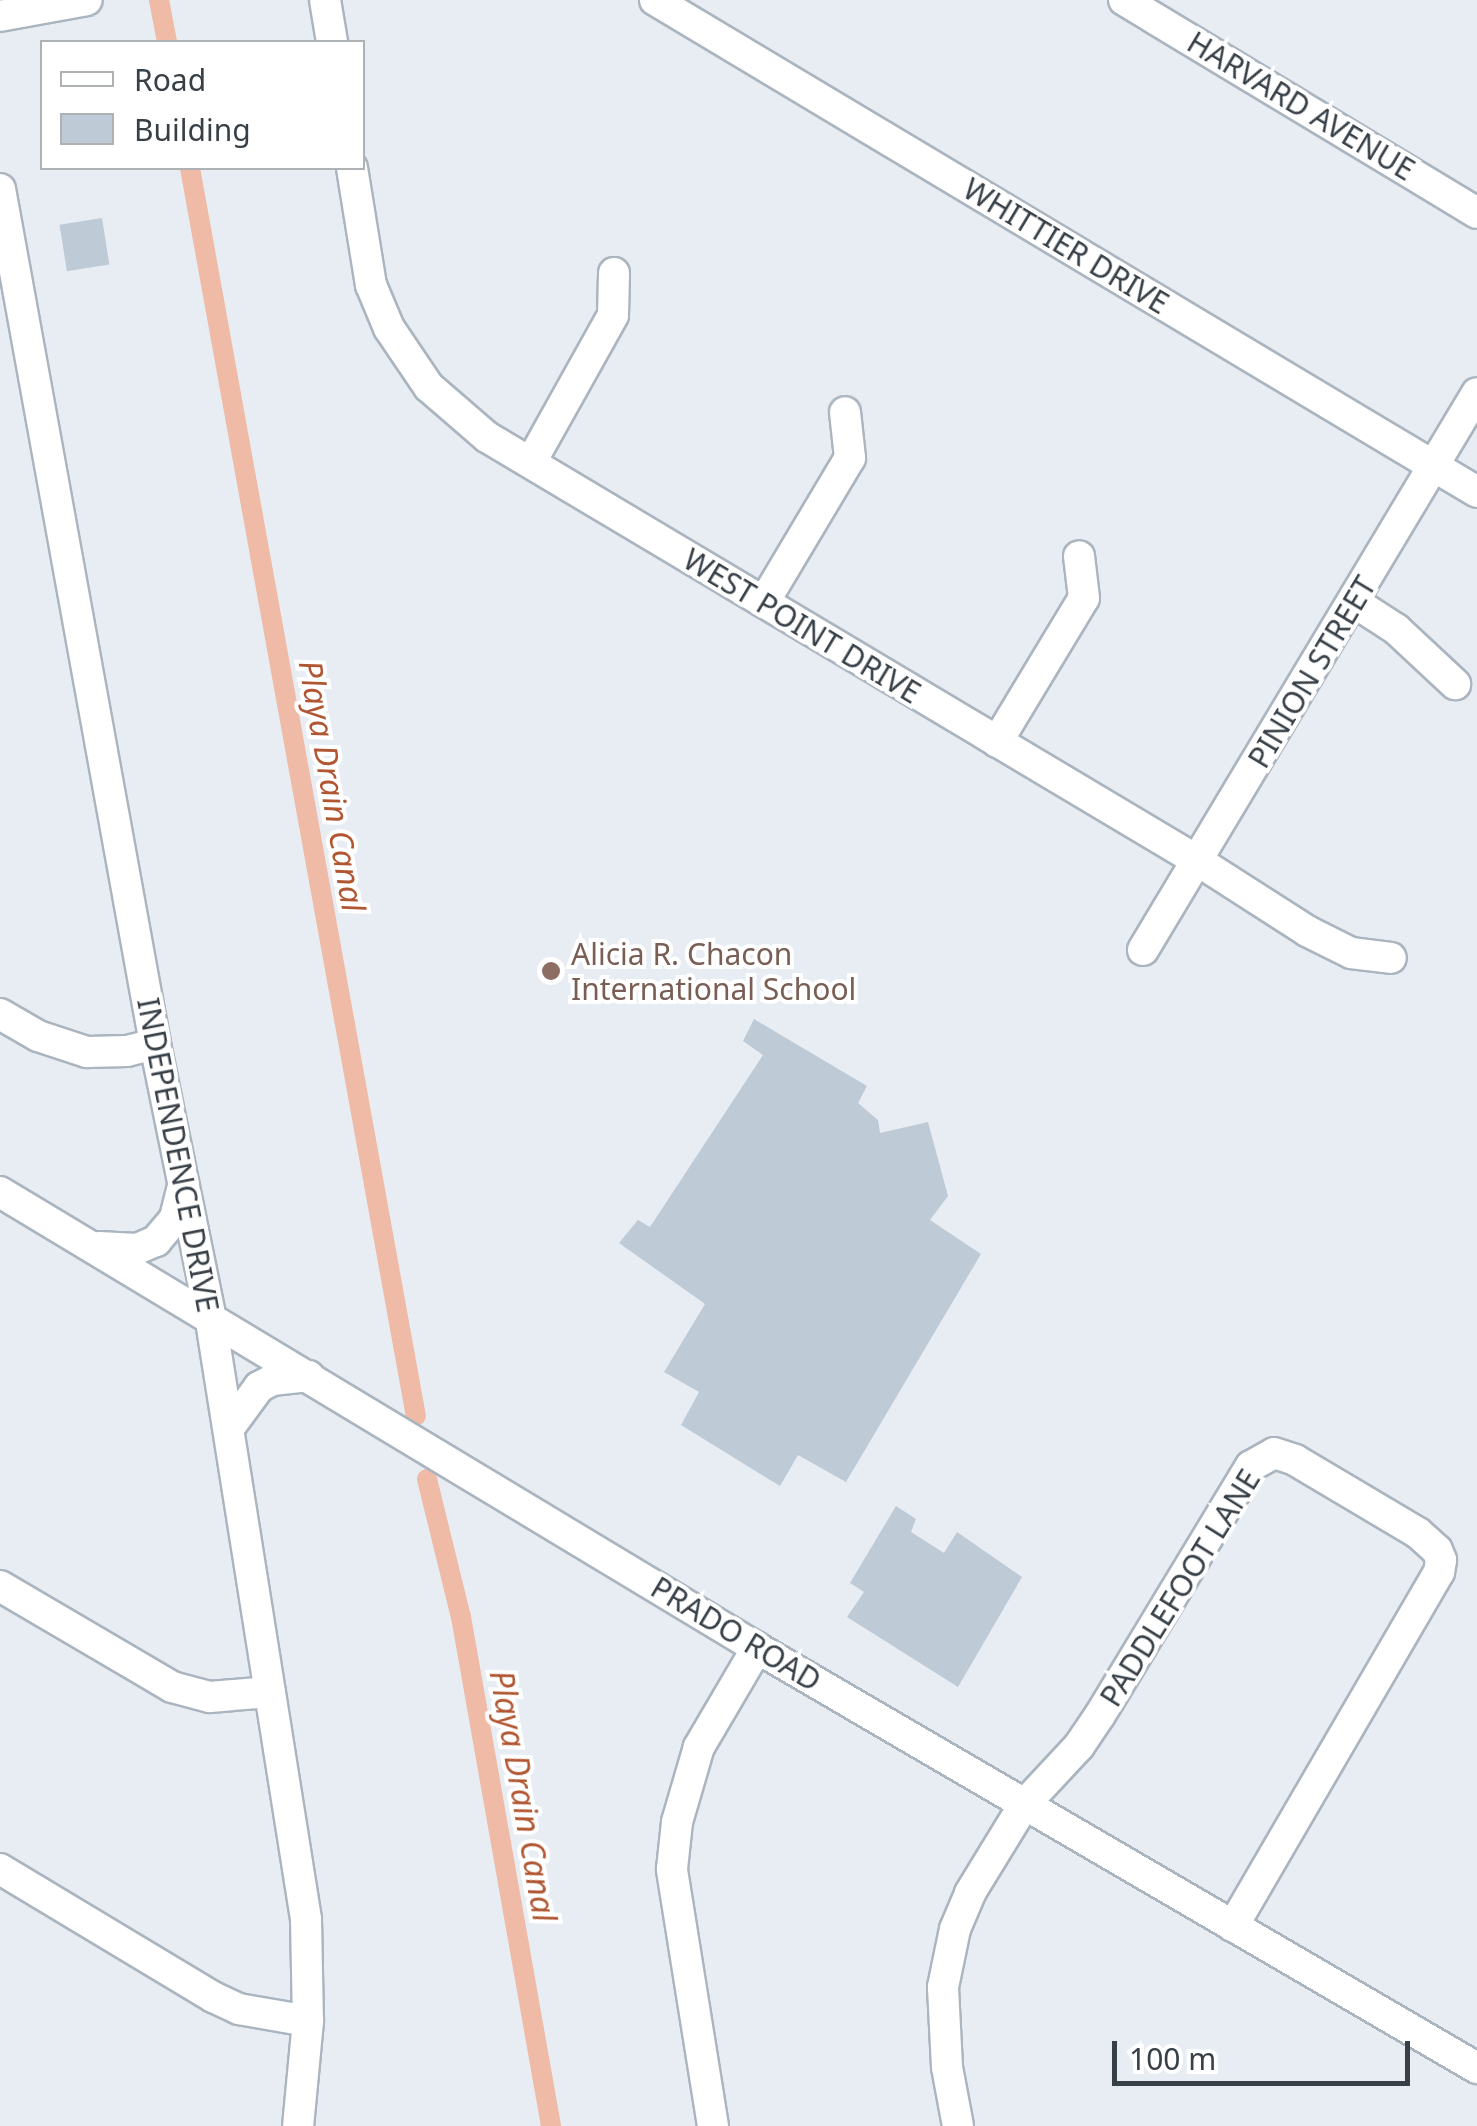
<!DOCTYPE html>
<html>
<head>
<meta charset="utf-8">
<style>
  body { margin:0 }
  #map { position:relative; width:1477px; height:2126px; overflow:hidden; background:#e8edf4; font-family:"Noto Sans",sans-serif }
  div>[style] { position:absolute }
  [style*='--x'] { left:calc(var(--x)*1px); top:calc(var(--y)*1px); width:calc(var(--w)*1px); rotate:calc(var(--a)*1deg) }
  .canal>* { height:20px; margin:-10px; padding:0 10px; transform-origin:10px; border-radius:10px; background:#efbaa6 }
  .building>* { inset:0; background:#becad5; transform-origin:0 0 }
  .roads { filter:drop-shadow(2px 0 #abb5bf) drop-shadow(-2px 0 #abb5bf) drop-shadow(0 2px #abb5bf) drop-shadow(0 -2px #abb5bf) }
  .minor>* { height:30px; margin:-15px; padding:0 15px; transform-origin:15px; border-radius:15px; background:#fff }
  .dots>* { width:28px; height:28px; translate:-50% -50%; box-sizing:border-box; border:5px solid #fff; border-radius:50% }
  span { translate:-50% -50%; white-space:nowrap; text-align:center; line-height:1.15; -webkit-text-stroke:8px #fff; paint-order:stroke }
  .street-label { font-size:30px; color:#373f47 }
  .education-label { font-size:30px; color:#785e54 }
  .left { translate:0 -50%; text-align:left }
  .water-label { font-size:32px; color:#b15632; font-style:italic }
  .legend { position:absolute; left:40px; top:40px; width:325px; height:130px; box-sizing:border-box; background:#fff; border:2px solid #afb2b5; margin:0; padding:12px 18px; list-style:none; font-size:30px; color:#373f47 }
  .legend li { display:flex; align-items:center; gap:20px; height:50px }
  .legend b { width:50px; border:2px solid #afb2b5 }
  .scale { position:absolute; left:1112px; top:2041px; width:298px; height:45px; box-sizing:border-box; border:5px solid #373f47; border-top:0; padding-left:12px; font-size:30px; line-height:35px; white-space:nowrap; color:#373f47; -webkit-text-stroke:8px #fff; paint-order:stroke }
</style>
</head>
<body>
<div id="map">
  <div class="canal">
    <i style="--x:159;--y:0;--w:43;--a:79.2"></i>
    <i style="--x:190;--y:168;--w:1268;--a:79.74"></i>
    <i style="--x:427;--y:1479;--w:142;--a:76.2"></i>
    <i style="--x:461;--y:1617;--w:517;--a:79.97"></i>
  </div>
  <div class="building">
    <i style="left:102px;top:218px;width:47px;height:43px;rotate:81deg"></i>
    <i style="clip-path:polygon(754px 1019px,867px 1086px,858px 1103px,878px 1120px,880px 1133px,928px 1122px,948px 1196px,930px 1220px,981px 1254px,846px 1482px,798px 1455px,780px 1486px,681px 1425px,699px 1392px,664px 1372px,705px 1304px,619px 1243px,638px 1220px,650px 1227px,763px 1055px,743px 1041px)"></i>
    <i style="clip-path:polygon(896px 1506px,916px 1519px,911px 1532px,944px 1553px,957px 1532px,1022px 1577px,958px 1687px,847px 1617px,864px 1592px,850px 1583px)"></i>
  </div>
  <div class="roads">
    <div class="minor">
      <i style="--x:325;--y:0;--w:43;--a:80.5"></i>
      <i style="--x:655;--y:0;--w:958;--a:30.9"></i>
      <i style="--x:1124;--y:0;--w:412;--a:31.1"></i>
      <i style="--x:0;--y:16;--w:88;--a:-10.4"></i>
      <i style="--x:352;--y:168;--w:119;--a:80.8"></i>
      <i style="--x:371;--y:285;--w:47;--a:67.3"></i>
      <i style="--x:389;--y:328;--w:71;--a:55.9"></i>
      <i style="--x:429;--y:387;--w:77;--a:40.8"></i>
      <i style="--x:487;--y:437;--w:828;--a:30.81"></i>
      <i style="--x:1198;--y:861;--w:130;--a:32.7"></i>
      <i style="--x:1307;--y:931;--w:49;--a:26.6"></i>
      <i style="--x:1351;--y:953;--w:40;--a:7.1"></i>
      <i style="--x:0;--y:189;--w:869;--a:79.72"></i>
      <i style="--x:155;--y:1044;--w:277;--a:78.5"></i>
      <i style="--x:210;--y:1315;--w:612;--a:80.97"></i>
      <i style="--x:306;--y:1919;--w:102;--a:88.9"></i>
      <i style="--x:308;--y:2021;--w:105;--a:95.4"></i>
      <i style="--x:531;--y:462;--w:168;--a:-60.8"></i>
      <i style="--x:613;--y:315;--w:42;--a:-88.6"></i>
      <i style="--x:764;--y:602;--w:168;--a:-59.2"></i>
      <i style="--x:850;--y:458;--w:46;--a:-96.2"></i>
      <i style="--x:1354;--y:602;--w:50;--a:32.7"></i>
      <i style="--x:1396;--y:629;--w:81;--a:43"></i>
      <i style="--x:997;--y:742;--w:168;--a:-58.9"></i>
      <i style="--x:1084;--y:598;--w:42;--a:-96.8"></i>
      <i style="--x:1143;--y:950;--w:649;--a:-59.05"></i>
      <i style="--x:0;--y:1014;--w:44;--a:30.1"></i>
      <i style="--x:38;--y:1036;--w:52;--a:18.1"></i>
      <i style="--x:87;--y:1052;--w:40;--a:-1.4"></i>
      <i style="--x:127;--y:1051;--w:29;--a:-14"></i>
      <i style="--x:0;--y:1192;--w:884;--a:31.06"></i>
      <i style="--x:757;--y:1648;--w:834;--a:30.26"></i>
      <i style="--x:99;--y:1247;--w:38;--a:3"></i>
      <i style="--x:137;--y:1249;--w:21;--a:-23"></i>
      <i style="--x:156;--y:1241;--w:30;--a:-50"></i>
      <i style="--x:175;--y:1218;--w:30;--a:-76"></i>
      <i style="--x:229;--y:1428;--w:51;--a:-53.8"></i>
      <i style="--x:259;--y:1387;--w:15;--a:-28"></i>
      <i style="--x:272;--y:1380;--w:37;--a:-6"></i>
      <i style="--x:0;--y:1586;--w:199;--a:30.4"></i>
      <i style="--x:172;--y:1687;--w:39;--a:15"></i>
      <i style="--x:210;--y:1697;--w:60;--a:-4.8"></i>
      <i style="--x:0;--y:1869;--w:249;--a:31"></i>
      <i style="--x:213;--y:1997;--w:29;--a:25"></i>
      <i style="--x:239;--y:2009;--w:70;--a:9.9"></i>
      <i style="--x:713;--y:2126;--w:260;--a:-99.1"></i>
      <i style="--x:672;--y:1869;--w:47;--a:-83.9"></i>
      <i style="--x:677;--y:1822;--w:78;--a:-73.7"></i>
      <i style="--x:699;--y:1747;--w:115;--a:-59.6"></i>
      <i style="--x:958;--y:2126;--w:60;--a:-100.6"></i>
      <i style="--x:947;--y:2067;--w:80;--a:-92.9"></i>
      <i style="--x:943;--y:1987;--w:59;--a:-78.3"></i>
      <i style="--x:955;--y:1929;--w:39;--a:-67"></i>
      <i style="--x:970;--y:1893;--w:103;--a:-58.5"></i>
      <i style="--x:1024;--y:1805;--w:81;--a:-47"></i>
      <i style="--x:1079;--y:1746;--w:37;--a:-56"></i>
      <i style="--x:1100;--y:1715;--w:291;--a:-58.8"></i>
      <i style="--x:1251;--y:1466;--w:26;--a:-29"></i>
      <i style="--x:1274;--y:1453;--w:22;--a:18"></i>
      <i style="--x:1295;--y:1460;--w:143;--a:30.7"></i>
      <i style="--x:1418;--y:1533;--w:25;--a:42"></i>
      <i style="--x:1437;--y:1550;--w:11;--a:68"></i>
      <i style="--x:1441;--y:1560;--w:12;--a:99"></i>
      <i style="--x:1439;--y:1572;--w:410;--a:120.2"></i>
    </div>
  </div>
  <div class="dots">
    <i style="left:551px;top:971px;background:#8d6e63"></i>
  </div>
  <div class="street-label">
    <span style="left:1301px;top:106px;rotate:31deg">HARVARD AVENUE</span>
    <span style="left:1066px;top:246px;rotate:31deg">WHITTIER DRIVE</span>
    <span style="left:802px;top:626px;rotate:31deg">WEST POINT DRIVE</span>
    <span style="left:1312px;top:672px;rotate:-59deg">PINION STREET</span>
    <span style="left:178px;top:1155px;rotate:79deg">INDEPENDENCE DRIVE</span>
    <span style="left:1180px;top:1588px;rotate:-58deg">PADDLEFOOT LANE</span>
    <span style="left:736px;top:1634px;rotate:31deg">PRADO ROAD</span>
  </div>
  <div class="education-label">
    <span class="left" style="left:571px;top:971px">Alicia R. Chacon<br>International School</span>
  </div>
  <div class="water-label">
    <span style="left:332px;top:786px;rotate:80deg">Playa Drain Canal</span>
    <span style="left:523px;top:1796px;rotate:80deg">Playa Drain Canal</span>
  </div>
  <ul class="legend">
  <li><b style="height:12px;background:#fff"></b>Road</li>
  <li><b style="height:28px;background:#becad5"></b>Building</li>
  </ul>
  <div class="scale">100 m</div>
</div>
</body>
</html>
